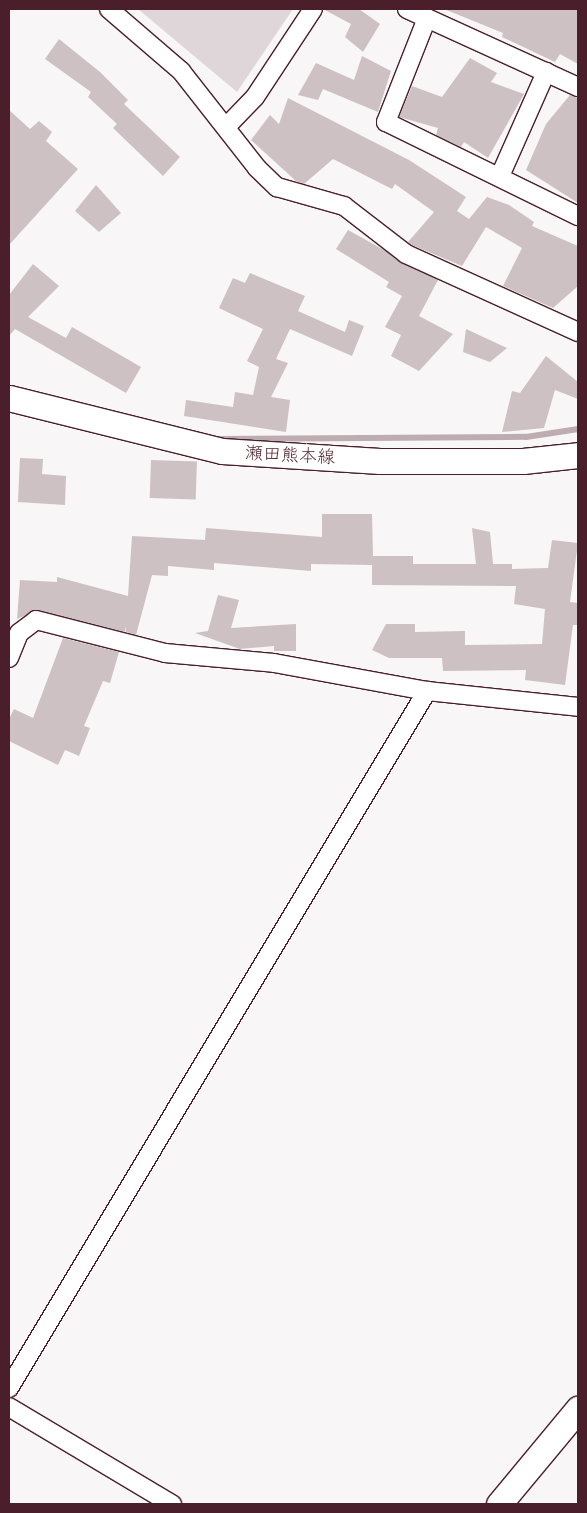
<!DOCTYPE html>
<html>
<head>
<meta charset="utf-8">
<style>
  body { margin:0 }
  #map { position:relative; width:587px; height:1513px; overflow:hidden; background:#f8f6f7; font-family:Mynerve,"Klee One",sans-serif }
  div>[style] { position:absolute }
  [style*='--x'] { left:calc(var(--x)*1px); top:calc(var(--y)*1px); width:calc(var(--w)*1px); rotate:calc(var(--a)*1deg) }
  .green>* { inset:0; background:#ded6d9 }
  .stream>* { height:6px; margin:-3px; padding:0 3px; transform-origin:3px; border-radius:3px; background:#bdadb0 }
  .building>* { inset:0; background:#cdc1c4; transform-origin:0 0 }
  .roads { filter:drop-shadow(1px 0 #4a1f2b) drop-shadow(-1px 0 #4a1f2b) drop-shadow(0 1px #4a1f2b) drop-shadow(0 -1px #4a1f2b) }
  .street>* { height:18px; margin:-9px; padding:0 9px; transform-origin:9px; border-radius:9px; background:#fff }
  .secondary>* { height:25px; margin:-12.5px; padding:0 12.5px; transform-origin:12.5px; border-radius:12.5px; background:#fff }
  span { translate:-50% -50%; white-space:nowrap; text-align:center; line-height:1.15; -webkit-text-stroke:5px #fff; paint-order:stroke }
  .street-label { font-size:18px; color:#4a1f2b }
  .frame { position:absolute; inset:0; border:10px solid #4a1f2b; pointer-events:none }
</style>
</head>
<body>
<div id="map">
  <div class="green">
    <i style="clip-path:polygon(138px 9px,293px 9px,237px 92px)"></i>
  </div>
  <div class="stream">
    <i style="--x:218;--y:439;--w:308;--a:-0.4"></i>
    <i style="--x:526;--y:437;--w:53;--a:-8.7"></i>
  </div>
  <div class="building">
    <i style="clip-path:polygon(323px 9px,359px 9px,380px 24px,363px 52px,345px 37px,351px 24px)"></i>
    <i style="clip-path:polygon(444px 9px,578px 9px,578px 64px,560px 54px,555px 62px,502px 37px,503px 33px)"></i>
    <i style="clip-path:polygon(59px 39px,100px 72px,128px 100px,124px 104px,180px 157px,163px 176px,113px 128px,117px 124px,88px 97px,91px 92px,45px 59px)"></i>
    <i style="clip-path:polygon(362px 56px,391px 71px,378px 112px,323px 89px,318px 100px,298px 95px,316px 63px,354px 80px)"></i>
    <i style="clip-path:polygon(470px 58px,497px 73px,491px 82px,524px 94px,488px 158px,464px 142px,461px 147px,436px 135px,438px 128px,399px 117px,412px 86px,442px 97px)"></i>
    <i style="clip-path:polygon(570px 95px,578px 98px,578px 203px,526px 170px,546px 124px)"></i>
    <i style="clip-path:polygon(288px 98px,409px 160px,466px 197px,457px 211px,469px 219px,487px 197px,509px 205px,534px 222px,532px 226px,578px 246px,578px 286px,553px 308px,503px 286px,522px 248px,486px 227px,462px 266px,412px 245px,408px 242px,434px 212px,395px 184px,392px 189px,333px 159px,304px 184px,296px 181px,251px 140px,270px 115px,279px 124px)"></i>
    <i style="clip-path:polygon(9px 110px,30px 129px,39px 121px,52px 132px,46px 141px,78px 169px,9px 245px)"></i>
    <i style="clip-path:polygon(96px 185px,121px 213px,99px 232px,75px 211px)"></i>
    <i style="clip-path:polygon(348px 230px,438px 280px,419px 316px,453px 334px,419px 371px,391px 356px,401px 335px,385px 327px,402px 296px,386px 287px,389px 282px,336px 249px)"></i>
    <i style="clip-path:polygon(33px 264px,59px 286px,28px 317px,66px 338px,72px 327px,141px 367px,126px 393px,15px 329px,9px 336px,9px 295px)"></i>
    <i style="clip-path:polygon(250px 273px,305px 296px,298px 311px,345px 332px,349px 320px,364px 326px,352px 356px,290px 329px,276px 359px,288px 363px,271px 397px,290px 400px,286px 432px,184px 416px,186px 400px,233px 407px,235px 392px,253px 395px,259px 367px,247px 361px,263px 329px,219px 308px,233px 278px,245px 283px)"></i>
    <i style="clip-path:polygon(466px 329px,507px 348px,490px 362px,463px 352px)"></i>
    <i style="clip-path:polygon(546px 356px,578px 382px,578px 399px,555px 390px,544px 428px,502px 432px,512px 391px,520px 393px)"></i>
    <i style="clip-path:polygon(20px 458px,43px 459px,42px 474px,66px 476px,65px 505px,18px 502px)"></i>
    <i style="left:151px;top:460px;width:46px;height:38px;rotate:2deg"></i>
    <i style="clip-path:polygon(322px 514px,372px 514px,373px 556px,413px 556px,413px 564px,476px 564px,472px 528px,490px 532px,493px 564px,512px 564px,512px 569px,548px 568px,552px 540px,578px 543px,570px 602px,578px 603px,577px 625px,573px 625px,565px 685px,525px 680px,526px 670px,443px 671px,442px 658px,389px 658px,372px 650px,386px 624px,415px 624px,415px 632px,465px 631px,465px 645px,542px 644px,545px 609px,514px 604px,516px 586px,372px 585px,372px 565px,311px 564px,311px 571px,214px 563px,214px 570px,168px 566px,168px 576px,152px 575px,136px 635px,126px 632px,126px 626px,125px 632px,38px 610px,17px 619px,20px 580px,57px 582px,57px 577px,128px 596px,132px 536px,205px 540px,206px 528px,322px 537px)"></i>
    <i style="clip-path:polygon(218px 595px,239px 600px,231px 628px,296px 624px,296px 651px,274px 651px,274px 646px,240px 649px,195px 633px,208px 631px)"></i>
    <i style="clip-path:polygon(63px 638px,119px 652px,110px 683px,103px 681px,84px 726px,90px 728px,79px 756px,65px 750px,58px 765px,9px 741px,9px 719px,14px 709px,33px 718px)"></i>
  </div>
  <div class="roads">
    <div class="street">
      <i style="--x:109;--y:9;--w:95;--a:40.7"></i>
      <i style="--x:181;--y:71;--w:123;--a:51.9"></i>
      <i style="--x:257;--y:168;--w:28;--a:44"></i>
      <i style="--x:277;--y:187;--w:70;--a:15.8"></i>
      <i style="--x:344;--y:206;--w:78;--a:37.7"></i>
      <i style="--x:406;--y:254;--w:189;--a:24.4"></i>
      <i style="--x:407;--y:9;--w:188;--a:24.5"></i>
      <i style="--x:427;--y:18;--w:112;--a:111.5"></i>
      <i style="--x:386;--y:122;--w:214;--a:26.1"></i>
      <i style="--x:227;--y:126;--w:40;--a:-46"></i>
      <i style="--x:255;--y:97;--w:105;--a:-56.6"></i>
      <i style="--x:500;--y:176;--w:114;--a:-66.1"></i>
      <i style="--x:9;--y:658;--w:27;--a:-68"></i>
      <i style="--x:19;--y:633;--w:21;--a:-37"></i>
      <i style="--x:36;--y:620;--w:133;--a:14.3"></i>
      <i style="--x:165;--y:653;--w:109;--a:5.2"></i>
      <i style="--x:274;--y:663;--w:156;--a:10.4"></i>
      <i style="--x:427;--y:691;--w:152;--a:6"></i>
      <i style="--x:9;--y:1388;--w:813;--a:-59.05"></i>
      <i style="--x:9;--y:1407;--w:190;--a:30.8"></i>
    </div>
    <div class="secondary">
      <i style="--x:9;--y:398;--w:219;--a:14"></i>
      <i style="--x:222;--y:451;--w:158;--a:3.6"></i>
      <i style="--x:380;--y:461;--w:143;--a:0"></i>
      <i style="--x:523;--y:461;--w:55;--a:-6.2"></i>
      <i style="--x:499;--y:1504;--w:124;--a:-50.3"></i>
    </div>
  </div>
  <div class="street-label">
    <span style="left:290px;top:456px;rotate:3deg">瀬田熊本線</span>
  </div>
  <div class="frame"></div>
</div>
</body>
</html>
